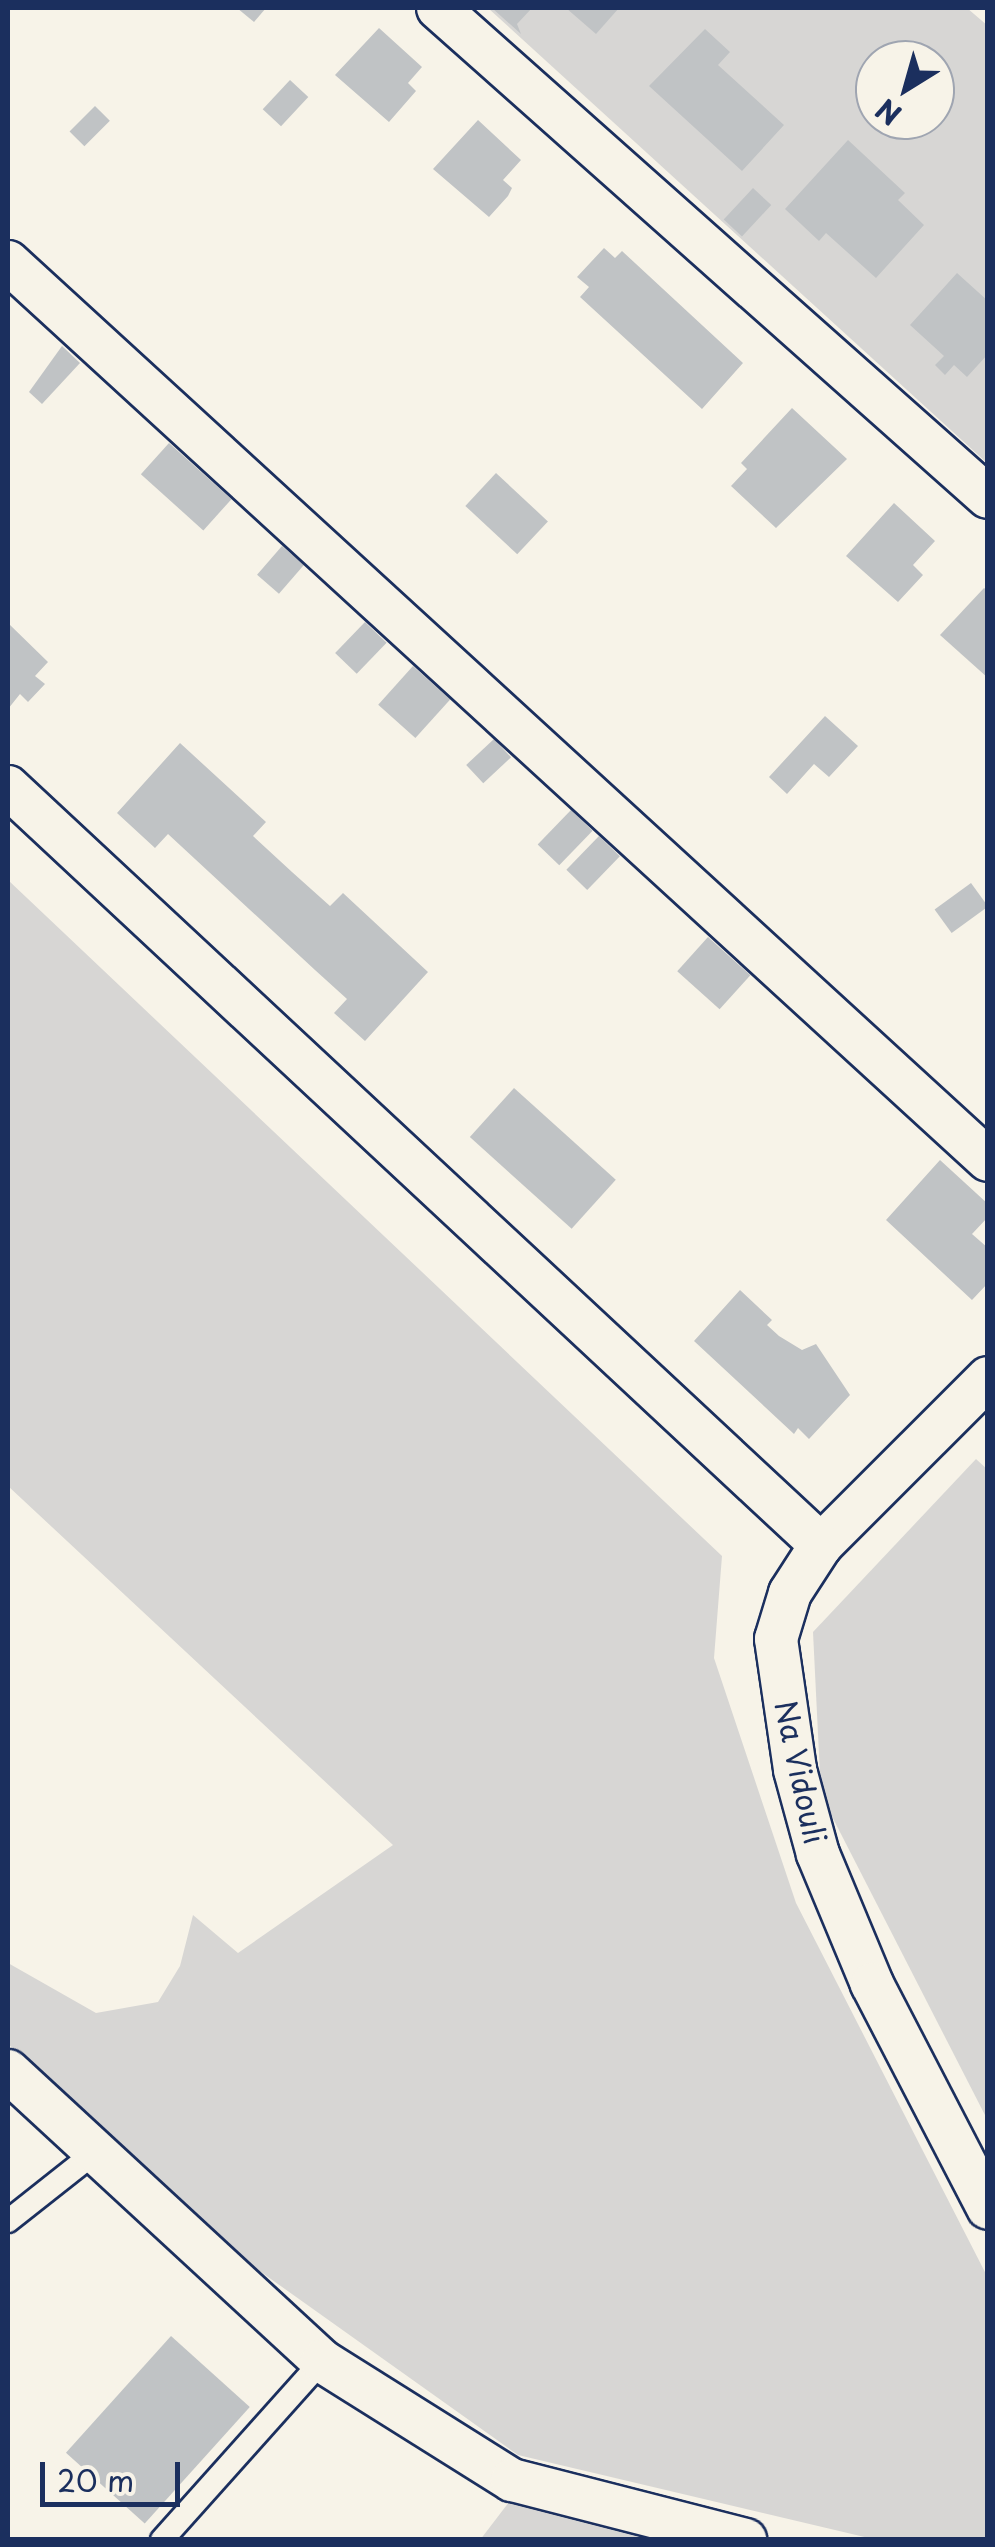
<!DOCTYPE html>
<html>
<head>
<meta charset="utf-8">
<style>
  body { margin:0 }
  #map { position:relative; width:995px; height:2547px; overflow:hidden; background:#f7f3e8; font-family:"Playpen Sans",sans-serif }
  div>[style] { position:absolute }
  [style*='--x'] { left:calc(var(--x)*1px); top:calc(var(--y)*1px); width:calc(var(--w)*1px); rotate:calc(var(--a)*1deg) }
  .green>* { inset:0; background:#d7d6d4 }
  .building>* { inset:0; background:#c0c3c5; transform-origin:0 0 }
  .roads { filter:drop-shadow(2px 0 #1b2f5e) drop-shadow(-2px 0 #1b2f5e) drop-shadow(0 2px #1b2f5e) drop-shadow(0 -2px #1b2f5e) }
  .lane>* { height:22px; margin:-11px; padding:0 11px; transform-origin:11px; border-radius:11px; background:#f7f3e8 }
  .street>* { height:42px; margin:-21px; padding:0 21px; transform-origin:21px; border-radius:21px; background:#f7f3e8 }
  span { translate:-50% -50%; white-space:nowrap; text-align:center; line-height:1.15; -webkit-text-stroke:8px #f7f3e8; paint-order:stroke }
  .street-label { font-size:30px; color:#1b2f5e }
  .frame { position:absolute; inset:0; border:10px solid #1b2f5e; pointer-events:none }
  .north { position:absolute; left:855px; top:40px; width:100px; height:100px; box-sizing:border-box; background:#f7f3e8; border:2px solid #9fa5b1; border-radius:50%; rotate:217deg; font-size:28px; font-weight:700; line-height:40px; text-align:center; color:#1b2f5e }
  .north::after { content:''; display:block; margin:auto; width:35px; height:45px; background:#1b2f5e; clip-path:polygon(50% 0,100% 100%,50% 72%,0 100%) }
  .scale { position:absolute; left:40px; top:2462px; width:140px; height:45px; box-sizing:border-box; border:5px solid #1b2f5e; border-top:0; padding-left:12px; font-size:30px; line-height:35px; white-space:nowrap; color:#1b2f5e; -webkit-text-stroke:8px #f7f3e8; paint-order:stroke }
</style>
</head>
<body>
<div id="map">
  <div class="green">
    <i style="clip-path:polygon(evenodd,488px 8px,967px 8px,988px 26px,987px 463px,488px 8px,875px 60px,935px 60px,935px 120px,875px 120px,875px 60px)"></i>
    <i style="clip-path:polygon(8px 880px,722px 1556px,714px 1658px,796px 1903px,987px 2276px,987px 2539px,873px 2539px,518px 2455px,94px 2153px,58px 2086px,8px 2044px,8px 1963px,96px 2013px,158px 2002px,180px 1966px,193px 1915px,238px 1953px,393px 1845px,8px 1486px)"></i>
    <i style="clip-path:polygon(976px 1459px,988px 1470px,987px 2119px,821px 1795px,813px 1632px)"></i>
    <i style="clip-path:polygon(512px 2498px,671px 2540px,480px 2540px)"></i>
  </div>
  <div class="building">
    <i style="clip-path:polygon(237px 8px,266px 8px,254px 22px)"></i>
    <i style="clip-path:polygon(492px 8px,532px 8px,517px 24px,521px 34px)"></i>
    <i style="clip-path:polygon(566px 8px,619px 8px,596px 34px)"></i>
    <i style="clip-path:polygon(379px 28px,422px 67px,408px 83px,416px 91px,389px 122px,335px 75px)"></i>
    <i style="clip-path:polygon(705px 29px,730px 52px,718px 65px,784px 125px,742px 171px,649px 86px)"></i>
    <i style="left:290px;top:80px;width:25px;height:40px;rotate:43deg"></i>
    <i style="left:95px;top:106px;width:21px;height:36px;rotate:45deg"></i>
    <i style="clip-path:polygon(478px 120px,521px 160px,503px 180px,512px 188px,508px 196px,489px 217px,433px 169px)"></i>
    <i style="clip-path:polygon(848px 140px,905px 193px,898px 200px,924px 225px,876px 278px,826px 233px,819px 241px,785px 209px)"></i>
    <i style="left:753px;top:188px;width:25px;height:43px;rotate:43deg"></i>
    <i style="clip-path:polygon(604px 248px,615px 258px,622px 251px,743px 363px,702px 409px,580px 297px,589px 287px,577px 277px)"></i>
    <i style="clip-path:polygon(957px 273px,988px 301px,988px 354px,967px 377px,954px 365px,945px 375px,935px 365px,944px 356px,910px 325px)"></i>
    <i style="clip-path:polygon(62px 346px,80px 363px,42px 404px,29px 392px)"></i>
    <i style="clip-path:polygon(792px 408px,847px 459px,776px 528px,731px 486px,747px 469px,741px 463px)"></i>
    <i style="left:169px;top:443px;width:84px;height:42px;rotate:42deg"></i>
    <i style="left:496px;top:473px;width:71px;height:45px;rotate:43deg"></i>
    <i style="clip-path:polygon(894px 503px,935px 541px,913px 565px,923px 575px,898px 602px,846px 556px)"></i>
    <i style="left:282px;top:546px;width:29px;height:38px;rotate:41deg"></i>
    <i style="clip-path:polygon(984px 588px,988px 591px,988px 678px,940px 635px)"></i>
    <i style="left:365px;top:622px;width:30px;height:43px;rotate:44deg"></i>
    <i style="clip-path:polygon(8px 623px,48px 662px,35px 676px,45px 684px,28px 702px,20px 694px,8px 709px)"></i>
    <i style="left:413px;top:666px;width:50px;height:52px;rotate:42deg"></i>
    <i style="clip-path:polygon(825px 716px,858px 746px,829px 777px,814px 764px,787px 794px,769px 777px)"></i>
    <i style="left:494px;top:739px;width:25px;height:38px;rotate:47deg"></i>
    <i style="clip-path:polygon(180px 743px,266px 822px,253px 836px,292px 872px,330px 906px,343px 893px,428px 972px,365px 1041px,334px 1013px,347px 999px,315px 970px,168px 834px,155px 848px,117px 813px)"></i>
    <i style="left:571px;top:810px;width:30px;height:48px;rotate:44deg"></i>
    <i style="left:599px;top:836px;width:29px;height:47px;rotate:44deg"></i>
    <i style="left:971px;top:883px;width:29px;height:45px;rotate:54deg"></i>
    <i style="left:708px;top:937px;width:57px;height:46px;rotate:42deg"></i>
    <i style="left:514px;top:1088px;width:137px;height:66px;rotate:42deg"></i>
    <i style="clip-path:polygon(940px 1160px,988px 1204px,988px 1217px,972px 1234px,988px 1248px,988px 1283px,972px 1300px,886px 1220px)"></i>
    <i style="clip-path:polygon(740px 1290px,772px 1320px,767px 1325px,779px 1336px,802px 1350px,816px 1344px,850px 1395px,809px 1439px,798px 1428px,794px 1434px,694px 1341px)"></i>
    <i style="left:171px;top:2336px;width:106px;height:157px;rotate:42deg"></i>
  </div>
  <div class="roads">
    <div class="lane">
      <i style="--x:8;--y:2221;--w:110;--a:-38.3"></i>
      <i style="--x:162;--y:2540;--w:240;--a:-48.2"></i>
    </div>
    <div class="street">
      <i style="--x:438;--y:8;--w:736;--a:41.64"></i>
      <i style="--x:8;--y:262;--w:1329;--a:42.5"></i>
      <i style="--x:8;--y:787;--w:1112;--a:42.99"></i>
      <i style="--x:988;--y:1378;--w:236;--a:135"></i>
      <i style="--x:821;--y:1545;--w:57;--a:122.9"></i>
      <i style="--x:790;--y:1593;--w:48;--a:106.9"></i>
      <i style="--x:776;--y:1639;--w:132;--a:81.7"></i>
      <i style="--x:795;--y:1770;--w:87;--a:74.7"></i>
      <i style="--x:818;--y:1854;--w:141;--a:67.4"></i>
      <i style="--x:872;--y:1984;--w:252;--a:62.6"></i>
      <i style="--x:8;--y:2071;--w:427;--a:42.7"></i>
      <i style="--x:322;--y:2361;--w:224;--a:32.1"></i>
      <i style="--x:512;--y:2480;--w:241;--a:14.4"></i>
    </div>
  </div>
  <div class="street-label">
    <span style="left:801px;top:1772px;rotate:78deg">Na Vidouli</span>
  </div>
  <div class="frame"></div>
  <div class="north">N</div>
  <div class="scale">20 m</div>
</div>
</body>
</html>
